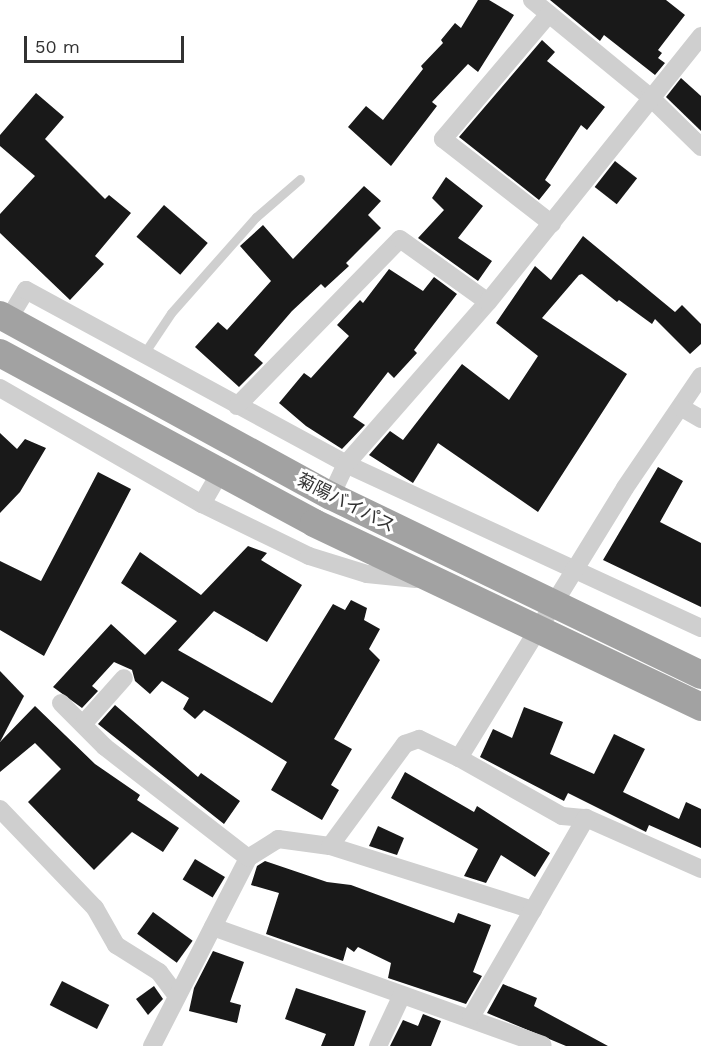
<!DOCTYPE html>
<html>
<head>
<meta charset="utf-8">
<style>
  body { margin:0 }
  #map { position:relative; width:701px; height:1046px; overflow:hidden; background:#fff; font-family:"Work Sans","Noto Sans JP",sans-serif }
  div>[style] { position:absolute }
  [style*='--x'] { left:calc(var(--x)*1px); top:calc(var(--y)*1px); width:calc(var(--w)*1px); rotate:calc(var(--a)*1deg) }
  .building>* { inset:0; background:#191919; transform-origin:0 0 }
  .service>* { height:9px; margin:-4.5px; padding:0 4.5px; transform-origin:4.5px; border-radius:4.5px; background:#cfcfcf }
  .minor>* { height:18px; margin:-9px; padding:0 9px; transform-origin:9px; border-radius:9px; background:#cfcfcf }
  .trunk>* { height:28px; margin:-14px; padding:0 14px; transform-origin:14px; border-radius:14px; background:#a2a2a2 }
  span { translate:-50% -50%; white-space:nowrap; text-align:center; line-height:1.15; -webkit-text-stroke:6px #fff; paint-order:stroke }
  .street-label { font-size:18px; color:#323232 }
  .scale { position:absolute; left:24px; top:36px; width:160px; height:27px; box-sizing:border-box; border:3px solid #323232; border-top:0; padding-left:8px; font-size:18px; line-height:21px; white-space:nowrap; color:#323232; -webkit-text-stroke:4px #fff; paint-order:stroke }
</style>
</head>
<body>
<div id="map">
  <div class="building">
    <i style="clip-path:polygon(478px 0,489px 0,514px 15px,478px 72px,468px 64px,432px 102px,437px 106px,391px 166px,348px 127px,366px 106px,383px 120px,423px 69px,421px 66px,443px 43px,441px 40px,455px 23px,461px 28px)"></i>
    <i style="clip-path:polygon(550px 0,666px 0,685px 15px,658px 50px,662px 53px,658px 58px,665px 63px,655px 75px,604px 35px,600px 41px)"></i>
    <i style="clip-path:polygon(542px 40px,555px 52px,547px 61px,605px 107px,587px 130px,581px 125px,545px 180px,551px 185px,539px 200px,459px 137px)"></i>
    <i style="clip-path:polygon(681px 78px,701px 96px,701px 131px,666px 97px)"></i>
    <i style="clip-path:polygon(36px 93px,64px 117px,45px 139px,105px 199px,109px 195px,131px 213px,95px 256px,104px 264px,70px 300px,0 233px,0 214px,35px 176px,0 146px,0 135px)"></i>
    <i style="left:615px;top:161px;width:28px;height:33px;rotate:38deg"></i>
    <i style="clip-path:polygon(446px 177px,483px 206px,458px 238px,492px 261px,478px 281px,418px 238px,444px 210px,432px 198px)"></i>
    <i style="clip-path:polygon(364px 186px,381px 201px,368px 215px,381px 228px,346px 263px,349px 266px,325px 288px,321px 284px,292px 311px,254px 355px,263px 363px,239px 387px,195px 347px,218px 322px,227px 330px,271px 281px,240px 246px,263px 225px,293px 259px)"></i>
    <i style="left:164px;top:205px;width:58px;height:42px;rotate:41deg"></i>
    <i style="clip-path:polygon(583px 236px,675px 312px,682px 305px,701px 324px,701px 344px,690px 354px,655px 319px,652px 324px,619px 300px,617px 302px,582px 274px,579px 275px,542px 318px,627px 374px,538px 512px,438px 443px,413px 483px,369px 455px,390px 431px,403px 440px,462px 364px,509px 400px,538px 356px,496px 323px,535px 266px,551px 280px)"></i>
    <i style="clip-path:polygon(389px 269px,423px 291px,434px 277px,457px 294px,414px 350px,417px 353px,394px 378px,388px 372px,353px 417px,365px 425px,342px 449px,306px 426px,279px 403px,304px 373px,311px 378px,349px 336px,337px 325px,360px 300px,363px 303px)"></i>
    <i style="clip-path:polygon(0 433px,17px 449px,25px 439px,46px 448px,20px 492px,0 513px)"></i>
    <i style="clip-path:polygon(658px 467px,683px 481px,660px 522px,701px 543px,701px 607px,603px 560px)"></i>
    <i style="clip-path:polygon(98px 472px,131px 489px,44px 656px,0 630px,0 561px,41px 581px)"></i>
    <i style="clip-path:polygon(248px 546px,267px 553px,261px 560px,302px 585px,267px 642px,214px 611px,178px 650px,272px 703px,333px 604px,345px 610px,351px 600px,367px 608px,364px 620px,380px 629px,369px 649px,380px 660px,334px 739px,352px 749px,331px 785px,339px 790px,322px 820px,271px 790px,287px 762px,204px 710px,195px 719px,183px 709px,189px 698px,162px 681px,150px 694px,135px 681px,132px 670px,114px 662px,92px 686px,98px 691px,82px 708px,53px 687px,111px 624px,145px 655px,177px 621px,121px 583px,140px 552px,201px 595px)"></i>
    <i style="clip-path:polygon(0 671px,24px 696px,0 742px)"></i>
    <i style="clip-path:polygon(115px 705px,198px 777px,201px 773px,240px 801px,224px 824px,98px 724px)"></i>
    <i style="clip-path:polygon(35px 706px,95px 764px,140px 795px,137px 800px,179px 828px,163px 852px,132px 832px,94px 870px,28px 802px,61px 769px,35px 743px,0 772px,0 742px)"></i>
    <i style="clip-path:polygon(524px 707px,563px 722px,550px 754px,594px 774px,614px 734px,645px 749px,623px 792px,679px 819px,686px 802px,701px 809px,701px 848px,649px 825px,646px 832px,568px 793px,564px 801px,480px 757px,493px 729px,512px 738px)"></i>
    <i style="clip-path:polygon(405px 772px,474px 812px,477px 806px,550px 853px,535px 877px,501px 855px,486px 883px,464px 876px,478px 849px,391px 798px)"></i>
    <i style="clip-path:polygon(378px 826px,404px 838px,397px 855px,369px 846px)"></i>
    <i style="left:195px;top:859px;width:35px;height:24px;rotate:31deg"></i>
    <i style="clip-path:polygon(265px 861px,327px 882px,351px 885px,454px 923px,458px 913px,491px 925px,473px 972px,482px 976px,466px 1004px,388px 978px,391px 963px,358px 947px,354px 952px,347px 947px,343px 961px,266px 934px,279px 893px,251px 885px,257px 866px)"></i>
    <i style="left:153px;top:912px;width:49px;height:27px;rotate:36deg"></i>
    <i style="clip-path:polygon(213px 951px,244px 962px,230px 1002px,241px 1005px,237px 1023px,189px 1011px,194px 988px)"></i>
    <i style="left:62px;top:981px;width:53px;height:27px;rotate:27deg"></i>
    <i style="clip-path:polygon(503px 984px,537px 998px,534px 1006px,608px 1046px,566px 1046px,487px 1013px)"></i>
    <i style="clip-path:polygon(154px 986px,163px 999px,148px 1015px,136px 999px)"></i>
    <i style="clip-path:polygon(296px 988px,366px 1011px,354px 1046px,321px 1046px,326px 1034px,285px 1019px)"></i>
    <i style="clip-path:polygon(423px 1014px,441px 1021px,431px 1046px,390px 1046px,403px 1020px,418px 1026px)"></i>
  </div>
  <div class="service">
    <i style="--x:143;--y:355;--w:50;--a:-56.3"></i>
    <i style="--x:171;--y:313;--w:128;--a:-48.5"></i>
    <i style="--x:256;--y:217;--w:58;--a:-40.8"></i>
  </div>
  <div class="minor">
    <i style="--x:532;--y:0;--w:151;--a:39.4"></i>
    <i style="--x:649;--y:96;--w:73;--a:44.4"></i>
    <i style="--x:549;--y:14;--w:164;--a:130.3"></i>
    <i style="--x:443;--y:139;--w:138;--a:37.9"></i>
    <i style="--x:8;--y:320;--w:35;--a:-59"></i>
    <i style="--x:26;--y:290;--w:364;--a:28.5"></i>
    <i style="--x:346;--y:464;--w:391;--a:24.8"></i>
    <i style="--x:701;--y:376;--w:135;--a:124.2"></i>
    <i style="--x:625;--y:488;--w:317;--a:121.6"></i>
    <i style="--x:459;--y:758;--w:118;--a:29.4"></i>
    <i style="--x:562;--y:816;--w:24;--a:5"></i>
    <i style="--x:586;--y:818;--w:126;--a:23.9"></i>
    <i style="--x:0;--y:388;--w:233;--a:29.9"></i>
    <i style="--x:202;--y:504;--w:119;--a:25.9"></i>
    <i style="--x:309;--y:556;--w:61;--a:17.2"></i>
    <i style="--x:367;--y:574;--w:49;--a:5.8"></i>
    <i style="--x:237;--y:406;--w:233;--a:-45.7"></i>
    <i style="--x:400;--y:239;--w:108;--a:35.6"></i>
    <i style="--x:682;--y:408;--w:22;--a:30"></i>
    <i style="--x:331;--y:496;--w:35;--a:-65"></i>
    <i style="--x:346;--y:464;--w:215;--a:-48.8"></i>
    <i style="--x:488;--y:302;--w:341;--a:-51.3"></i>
    <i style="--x:202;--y:504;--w:34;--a:-60"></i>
    <i style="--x:61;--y:703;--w:62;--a:45"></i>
    <i style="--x:105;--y:747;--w:181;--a:37.8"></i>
    <i style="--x:84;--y:723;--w:60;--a:-48.4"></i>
    <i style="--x:0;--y:809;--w:137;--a:46.2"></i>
    <i style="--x:95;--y:908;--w:43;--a:60.4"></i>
    <i style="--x:116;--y:945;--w:51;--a:32.1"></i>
    <i style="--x:159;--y:972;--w:30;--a:53"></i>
    <i style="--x:330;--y:846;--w:213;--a:17.5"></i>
    <i style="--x:213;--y:927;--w:350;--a:19.7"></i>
    <i style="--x:471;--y:1017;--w:230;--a:-60"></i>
    <i style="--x:152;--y:1046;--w:211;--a:-62.9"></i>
    <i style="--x:248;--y:858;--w:36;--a:-32"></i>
    <i style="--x:278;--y:839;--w:52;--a:7.7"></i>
    <i style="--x:330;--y:846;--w:127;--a:-53.7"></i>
    <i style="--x:405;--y:744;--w:15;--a:-20"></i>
    <i style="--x:419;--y:739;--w:44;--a:25.4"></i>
    <i style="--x:378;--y:1046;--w:56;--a:-64.8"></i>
  </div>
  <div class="trunk">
    <i style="--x:0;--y:315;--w:377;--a:28.7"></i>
    <i style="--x:331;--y:496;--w:411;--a:25.8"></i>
    <i style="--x:0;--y:353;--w:357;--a:28.4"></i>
    <i style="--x:314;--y:523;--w:429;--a:25.4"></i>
  </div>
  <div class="street-label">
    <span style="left:346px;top:503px;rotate:27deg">菊陽バイパス</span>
  </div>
  <div class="scale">50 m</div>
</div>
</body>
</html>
